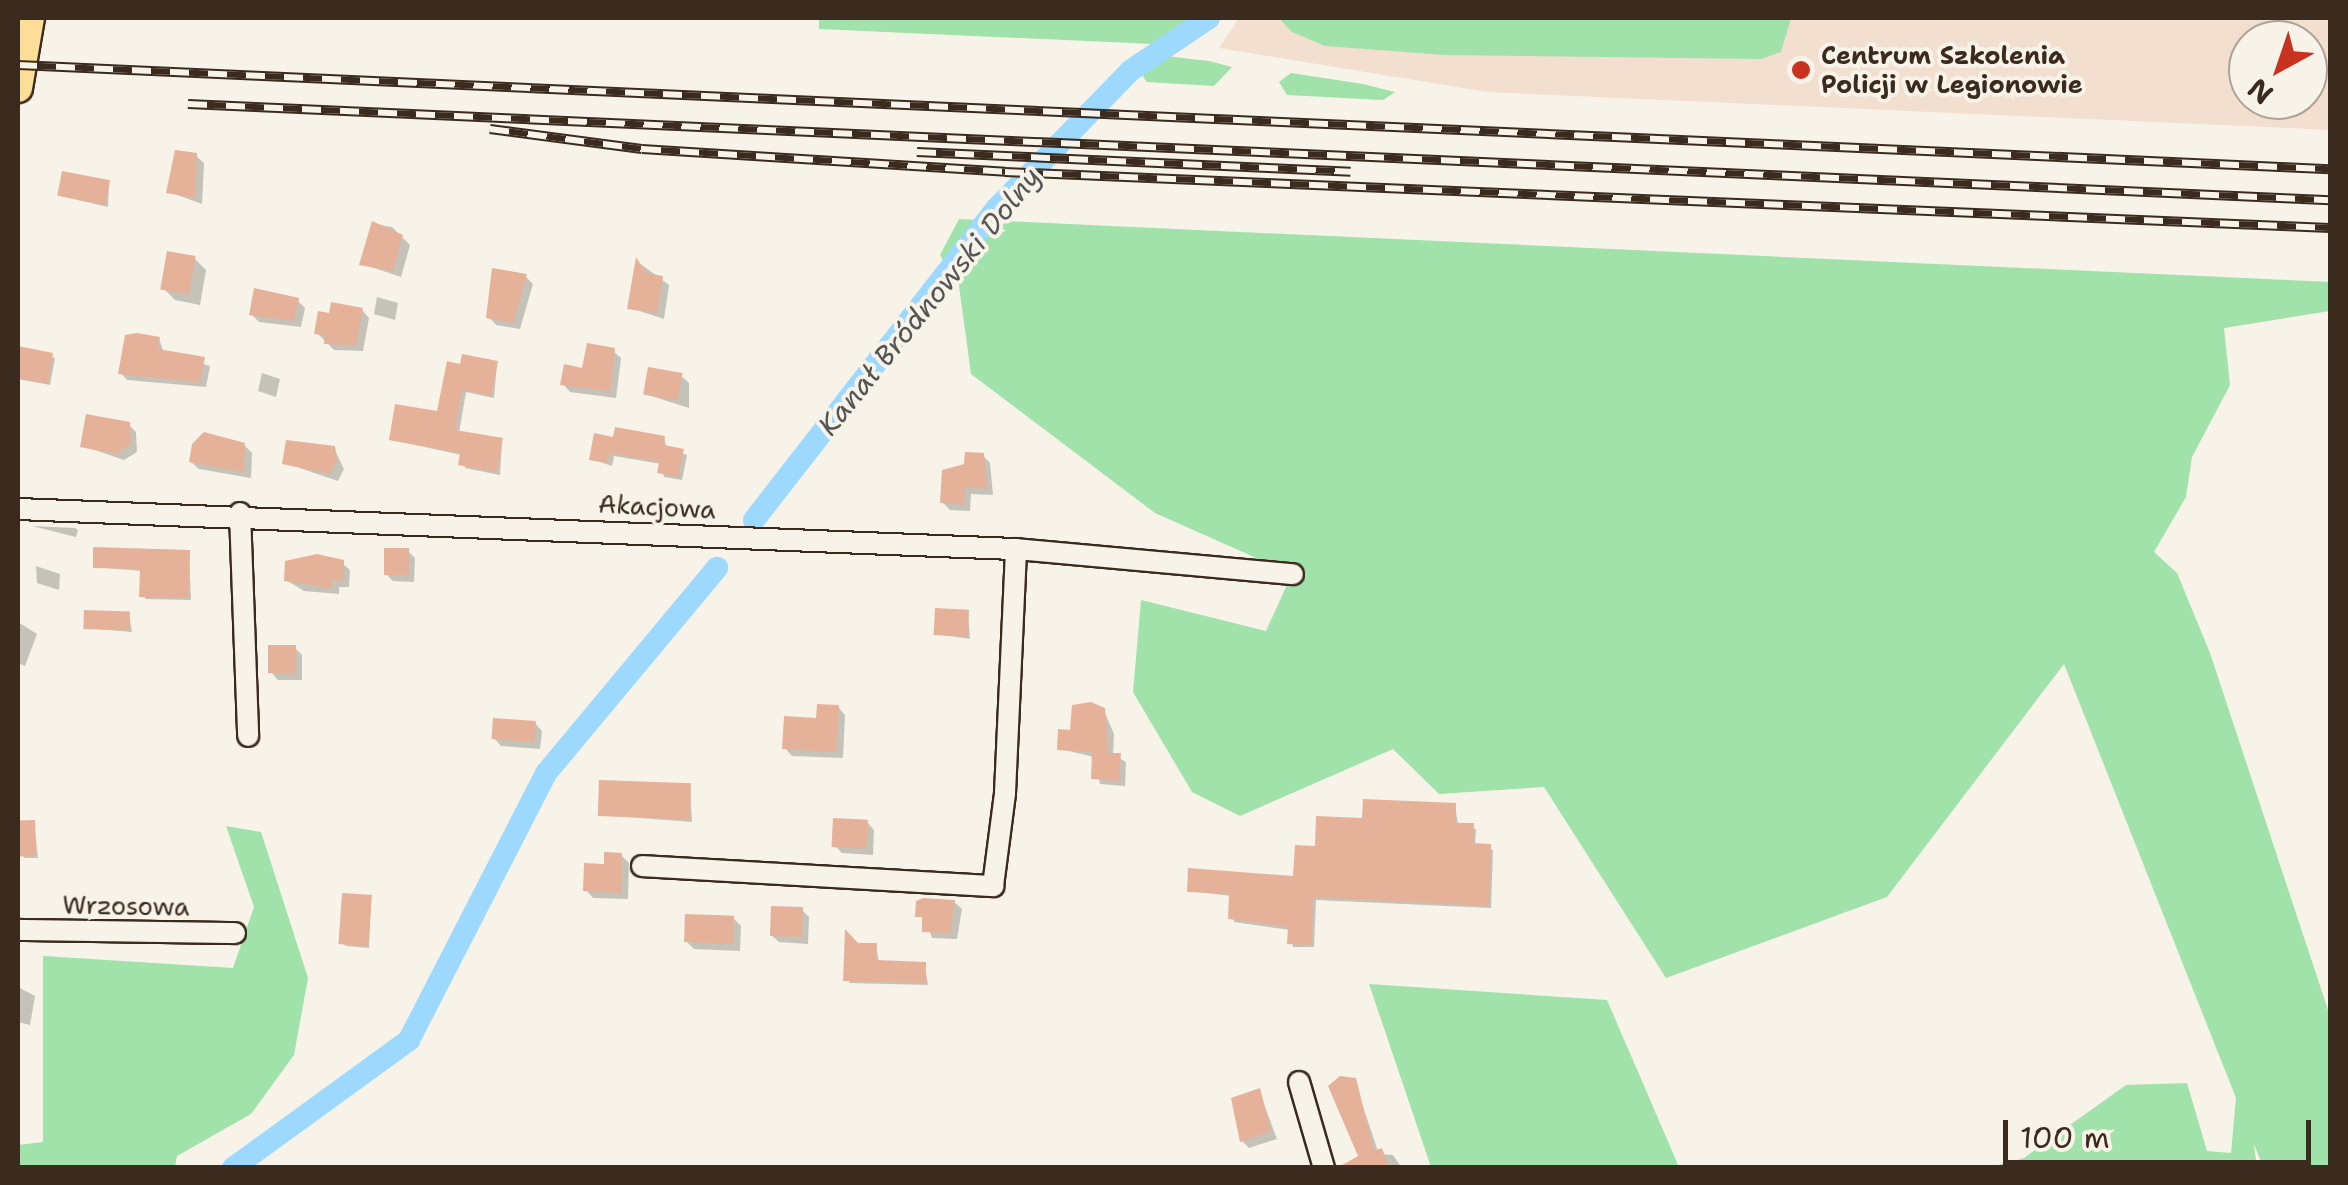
<!DOCTYPE html>
<html>
<head>
<meta charset="utf-8">
<style>
  body { margin:0 }
  #map { position:relative; width:2348px; height:1185px; overflow:hidden; background:#f7f3e8; font-family:"Shantell Sans",sans-serif }
  div>[style] { position:absolute }
  [style*='--x'] { left:calc(var(--x)*1px); top:calc(var(--y)*1px); width:calc(var(--w)*1px); rotate:calc(var(--a)*1deg) }
  .built>* { inset:0; background:#f2dfd0 }
  .green>* { inset:0; background:#a1e1aa }
  .shadow>* { inset:0; background:#0003 }
  .canal>* { height:22px; margin:-11px; padding:0 11px; transform-origin:11px; border-radius:11px; background:#9dd8fe }
  .building>* { inset:0; background:#e5b199; transform-origin:0 0 }
  .roads { filter:drop-shadow(2px 0 #3b2a1e) drop-shadow(-2px 0 #3b2a1e) drop-shadow(0 2px #3b2a1e) drop-shadow(0 -2px #3b2a1e) }
  .minor>* { height:20px; margin:-10px; padding:0 10px; transform-origin:10px; border-radius:10px; background:#f7f3e8 }
  .major>* { height:28px; margin:-14px; padding:0 14px; transform-origin:14px; border-radius:14px; background:#fdde96 }
  .rail>* { height:10px; margin-top:-5px; transform-origin:0; background:repeating-linear-gradient(90deg,#f7f3e8 0 19px,#3b2a1e 0 38px); box-sizing:border-box; border-block:2px solid #3b2a1e }
  .dots>* { width:28px; height:28px; translate:-50% -50%; box-sizing:border-box; border:5px solid #f7f3e8; border-radius:50% }
  span { translate:-50% -50%; white-space:nowrap; text-align:center; line-height:1.15; -webkit-text-stroke:8px #f7f3e8; paint-order:stroke }
  .poi-label { font-size:25px; color:#3b2a1e; font-weight:700 }
  .left { translate:0 -50%; text-align:left }
  .street-label { font-size:25px; color:#3b2a1e }
  .water-label { font-size:28px; color:#545656; font-style:italic }
  .frame { position:absolute; inset:0; border:20px solid #3b2a1e; pointer-events:none }
  .north { position:absolute; left:2228px; top:20px; width:100px; height:100px; box-sizing:border-box; background:#f7f3e8; border:2px solid #aca397; border-radius:50%; rotate:220deg; font-size:28px; font-weight:700; line-height:40px; text-align:center; color:#3b2a1e }
  .north::after { content:''; display:block; margin:auto; width:35px; height:45px; background:#c8321e; clip-path:polygon(50% 0,100% 100%,50% 72%,0 100%) }
  .scale { position:absolute; left:2003px; top:1120px; width:308px; height:45px; box-sizing:border-box; border:5px solid #3b2a1e; border-top:0; padding-left:12px; font-size:30px; line-height:35px; white-space:nowrap; color:#3b2a1e; -webkit-text-stroke:8px #f7f3e8; paint-order:stroke }
</style>
</head>
<body>
<div id="map">
  <div class="built">
    <i style="clip-path:polygon(evenodd,1239px 18px,2330px 18px,2330px 130px,1487px 92px,1219px 48px,1239px 18px,2248px 40px,2308px 40px,2308px 100px,2248px 100px,2248px 40px)"></i>
  </div>
  <div class="green">
    <i style="clip-path:polygon(819px 18px,1195px 18px,1153px 44px,819px 29px)"></i>
    <i style="clip-path:polygon(1279px 18px,1791px 18px,1781px 52px,1761px 59px,1445px 55px,1325px 46px,1292px 32px)"></i>
    <i style="clip-path:polygon(1165px 56px,1209px 61px,1232px 67px,1214px 86px,1147px 82px,1143px 77px,1151px 62px)"></i>
    <i style="clip-path:polygon(1291px 73px,1363px 84px,1395px 92px,1383px 100px,1287px 95px,1279px 82px)"></i>
    <i style="clip-path:polygon(959px 219px,2330px 282px,2330px 311px,2224px 328px,2230px 385px,2192px 457px,2186px 497px,2154px 552px,2177px 573px,2210px 653px,2330px 1016px,2330px 1167px,2263px 1167px,2254px 1144px,2257px 1167px,1991px 1167px,2024px 1158px,2126px 1085px,2187px 1083px,2207px 1151px,2231px 1153px,2236px 1098px,2064px 664px,1887px 897px,1666px 978px,1544px 787px,1439px 794px,1393px 749px,1240px 816px,1192px 792px,1133px 692px,1141px 600px,1266px 631px,1292px 574px,1155px 513px,971px 374px,959px 286px,940px 255px)"></i>
    <i style="clip-path:polygon(226px 826px,261px 832px,308px 978px,294px 1055px,251px 1114px,177px 1156px,175px 1167px,18px 1167px,18px 1145px,43px 1142px,43px 956px,233px 968px,254px 907px)"></i>
    <i style="clip-path:polygon(1369px 984px,1607px 1000px,1679px 1167px,1431px 1167px)"></i>
  </div>
  <div class="shadow">
    <i style="clip-path:polygon(196px 156px,204px 163px,202px 204px,169px 192px)"></i>
    <i style="clip-path:polygon(109px 182px,108px 207px,60px 196px)"></i>
    <i style="clip-path:polygon(374px 224px,392px 227px,410px 245px,401px 277px,362px 264px)"></i>
    <i style="clip-path:polygon(195px 259px,206px 270px,200px 305px,175px 300px,163px 288px)"></i>
    <i style="clip-path:polygon(638px 262px,669px 285px,664px 319px,630px 308px)"></i>
    <i style="clip-path:polygon(526px 277px,533px 284px,520px 329px,496px 325px,489px 317px)"></i>
    <i style="clip-path:polygon(377px 297px,398px 303px,395px 320px,374px 314px)"></i>
    <i style="clip-path:polygon(297px 300px,305px 308px,301px 327px,259px 322px,251px 314px)"></i>
    <i style="clip-path:polygon(362px 310px,369px 318px,363px 351px,334px 350px,317px 333px)"></i>
    <i style="clip-path:polygon(159px 339px,164px 353px,210px 366px,206px 387px,127px 380px,121px 373px)"></i>
    <i style="clip-path:polygon(18px 349px,55px 358px,50px 385px,18px 379px)"></i>
    <i style="clip-path:polygon(613px 351px,621px 358px,616px 398px,570px 392px,563px 384px)"></i>
    <i style="clip-path:polygon(497px 364px,494px 398px,466px 392px,459px 433px,502px 441px,500px 475px,465px 468px,462px 455px,392px 440px,438px 414px,462px 367px)"></i>
    <i style="clip-path:polygon(262px 373px,280px 379px,276px 397px,258px 391px)"></i>
    <i style="clip-path:polygon(681px 376px,689px 383px,689px 408px,645px 394px)"></i>
    <i style="clip-path:polygon(128px 424px,136px 432px,137px 452px,124px 460px,83px 446px)"></i>
    <i style="clip-path:polygon(664px 438px,667px 448px,687px 455px,682px 480px,664px 477px,661px 464px,614px 456px,612px 466px,591px 459px,615px 440px)"></i>
    <i style="clip-path:polygon(244px 445px,252px 453px,251px 478px,199px 469px,191px 462px)"></i>
    <i style="clip-path:polygon(334px 448px,344px 469px,338px 481px,285px 463px)"></i>
    <i style="clip-path:polygon(982px 455px,990px 463px,993px 495px,971px 494px,970px 511px,950px 510px,942px 502px,966px 466px)"></i>
    <i style="clip-path:polygon(32px 526px,75px 528px,78px 530px,76px 537px)"></i>
    <i style="clip-path:polygon(408px 551px,415px 558px,414px 582px,393px 581px,386px 574px)"></i>
    <i style="clip-path:polygon(189px 552px,191px 600px,145px 599px,142px 571px,95px 567px)"></i>
    <i style="clip-path:polygon(342px 563px,350px 570px,349px 587px,339px 587px,339px 594px,304px 591px,286px 580px)"></i>
    <i style="clip-path:polygon(36px 566px,60px 574px,59px 590px,37px 583px)"></i>
    <i style="clip-path:polygon(968px 612px,970px 639px,936px 634px)"></i>
    <i style="clip-path:polygon(129px 614px,132px 632px,86px 628px)"></i>
    <i style="clip-path:polygon(18px 622px,37px 634px,25px 666px,18px 663px)"></i>
    <i style="clip-path:polygon(295px 648px,302px 655px,302px 680px,278px 680px,271px 672px)"></i>
    <i style="clip-path:polygon(838px 707px,845px 715px,843px 758px,792px 756px,785px 748px)"></i>
    <i style="clip-path:polygon(1104px 711px,1114px 734px,1113px 755px,1126px 762px,1125px 786px,1100px 784px,1094px 757px,1060px 749px)"></i>
    <i style="clip-path:polygon(535px 723px,542px 731px,540px 749px,501px 746px,494px 738px)"></i>
    <i style="clip-path:polygon(690px 786px,692px 822px,600px 815px)"></i>
    <i style="clip-path:polygon(1455px 805px,1458px 825px,1476px 829px,1475px 846px,1493px 850px,1491px 908px,1316px 900px,1314px 947px,1293px 947px,1290px 930px,1234px 922px,1232px 896px,1189px 891px,1296px 879px,1318px 849px,1365px 821px)"></i>
    <i style="clip-path:polygon(867px 822px,874px 830px,873px 855px,842px 853px,835px 846px)"></i>
    <i style="clip-path:polygon(34px 823px,38px 858px,25px 858px,22px 855px)"></i>
    <i style="clip-path:polygon(621px 855px,629px 863px,628px 899px,593px 898px,586px 890px)"></i>
    <i style="clip-path:polygon(371px 898px,369px 948px,346px 946px,342px 943px)"></i>
    <i style="clip-path:polygon(954px 902px,962px 909px,957px 939px,932px 938px,919px 903px)"></i>
    <i style="clip-path:polygon(802px 910px,809px 917px,808px 944px,779px 942px,771px 935px)"></i>
    <i style="clip-path:polygon(733px 918px,741px 926px,740px 951px,694px 949px,686px 941px)"></i>
    <i style="clip-path:polygon(857px 945px,876px 945px,879px 963px,925px 965px,928px 985px,849px 983px)"></i>
    <i style="clip-path:polygon(18px 987px,35px 996px,30px 1025px,18px 1022px)"></i>
    <i style="clip-path:polygon(1354px 1080px,1379px 1154px,1393px 1155px,1402px 1168px,1363px 1168px)"></i>
    <i style="clip-path:polygon(1259px 1091px,1277px 1139px,1249px 1148px,1242px 1141px)"></i>
  </div>
  <div class="canal">
    <i style="--x:754;--y:520;--w:394;--a:-52.1"></i>
    <i style="--x:996;--y:209;--w:192;--a:-45.8"></i>
    <i style="--x:1130;--y:71;--w:95;--a:-33.9"></i>
    <i style="--x:233;--y:1168;--w:218;--a:-36"></i>
    <i style="--x:409;--y:1040;--w:301;--a:-62.8"></i>
    <i style="--x:547;--y:772;--w:266;--a:-50.2"></i>
  </div>
  <div class="building">
    <i style="clip-path:polygon(175px 150px,197px 153px,195px 198px,166px 193px)"></i>
    <i style="left:62px;top:171px;width:49px;height:25px;rotate:11deg"></i>
    <i style="clip-path:polygon(372px 221px,403px 235px,393px 271px,359px 265px)"></i>
    <i style="left:167px;top:251px;width:29px;height:39px;rotate:10deg"></i>
    <i style="clip-path:polygon(636px 257px,646px 273px,663px 276px,657px 313px,627px 309px)"></i>
    <i style="clip-path:polygon(492px 268px,527px 274px,513px 323px,486px 318px)"></i>
    <i style="clip-path:polygon(254px 288px,299px 298px,294px 321px,249px 315px)"></i>
    <i style="clip-path:polygon(331px 302px,363px 308px,356px 345px,324px 344px,325px 335px,314px 334px,318px 311px,329px 313px)"></i>
    <i style="clip-path:polygon(137px 333px,160px 337px,158px 349px,205px 357px,200px 382px,118px 374px,125px 335px)"></i>
    <i style="clip-path:polygon(587px 343px,615px 348px,610px 391px,560px 385px,564px 364px,582px 368px)"></i>
    <i style="clip-path:polygon(18px 346px,53px 353px,48px 384px,18px 378px)"></i>
    <i style="clip-path:polygon(462px 354px,498px 361px,491px 396px,462px 390px,455px 430px,503px 438px,497px 472px,458px 465px,460px 453px,389px 440px,395px 404px,437px 411px,447px 361px,460px 364px)"></i>
    <i style="left:648px;top:367px;width:35px;height:28px;rotate:10deg"></i>
    <i style="clip-path:polygon(86px 414px,130px 422px,131px 444px,116px 454px,80px 447px)"></i>
    <i style="clip-path:polygon(615px 427px,665px 436px,664px 445px,684px 449px,678px 477px,657px 473px,659px 462px,632px 457px,610px 453px,608px 463px,589px 460px,594px 433px,613px 437px)"></i>
    <i style="clip-path:polygon(204px 432px,245px 443px,244px 472px,189px 462px,192px 444px)"></i>
    <i style="clip-path:polygon(286px 440px,335px 446px,337px 460px,330px 474px,282px 464px)"></i>
    <i style="clip-path:polygon(965px 452px,984px 453px,987px 489px,965px 487px,964px 505px,940px 503px,942px 470px,964px 464px)"></i>
    <i style="clip-path:polygon(93px 547px,190px 550px,189px 598px,139px 597px,140px 569px,93px 568px)"></i>
    <i style="left:384px;top:548px;width:25px;height:27px"></i>
    <i style="clip-path:polygon(317px 554px,344px 560px,343px 581px,332px 580px,332px 588px,284px 581px,285px 561px)"></i>
    <i style="left:935px;top:608px;width:34px;height:27px;rotate:3deg"></i>
    <i style="left:84px;top:610px;width:46px;height:19px;rotate:2deg"></i>
    <i style="left:268px;top:645px;width:28px;height:28px"></i>
    <i style="clip-path:polygon(1091px 702px,1105px 708px,1108px 753px,1121px 753px,1119px 781px,1091px 779px,1092px 752px,1057px 750px,1058px 729px,1070px 730px,1072px 705px)"></i>
    <i style="clip-path:polygon(817px 704px,839px 705px,836px 752px,782px 749px,784px 716px,816px 718px)"></i>
    <i style="left:493px;top:718px;width:43px;height:21px;rotate:4deg"></i>
    <i style="left:599px;top:780px;width:92px;height:36px;rotate:2deg"></i>
    <i style="clip-path:polygon(1363px 799px,1456px 803px,1455px 823px,1474px 823px,1473px 843px,1491px 844px,1489px 906px,1313px 897px,1312px 945px,1287px 944px,1288px 927px,1228px 919px,1229px 894px,1187px 892px,1188px 868px,1293px 876px,1295px 845px,1315px 846px,1316px 816px,1362px 818px)"></i>
    <i style="left:833px;top:818px;width:35px;height:29px;rotate:3deg"></i>
    <i style="left:35px;top:820px;width:36px;height:17px;rotate:88deg"></i>
    <i style="clip-path:polygon(604px 852px,622px 853px,621px 893px,583px 891px,584px 863px,604px 864px)"></i>
    <i style="left:342px;top:893px;width:30px;height:51px;rotate:4deg"></i>
    <i style="clip-path:polygon(923px 898px,955px 900px,950px 933px,922px 932px,922px 917px,915px 917px,916px 901px)"></i>
    <i style="left:771px;top:906px;width:32px;height:30px;rotate:2deg"></i>
    <i style="left:685px;top:914px;width:49px;height:28px;rotate:2deg"></i>
    <i style="clip-path:polygon(845px 929px,858px 943px,877px 943px,876px 960px,926px 962px,926px 983px,843px 981px)"></i>
    <i style="clip-path:polygon(1340px 1076px,1356px 1078px,1374px 1151px,1382px 1148px,1389px 1168px,1337px 1168px,1358px 1156px,1328px 1086px)"></i>
    <i style="clip-path:polygon(1260px 1088px,1271px 1131px,1240px 1142px,1231px 1098px)"></i>
  </div>
  <div class="roads">
    <div class="minor">
      <i style="--x:18;--y:509;--w:999;--a:2.3"></i>
      <i style="--x:1016;--y:549;--w:278;--a:5.2"></i>
      <i style="--x:240;--y:513;--w:223;--a:87.9"></i>
      <i style="--x:642;--y:866;--w:352;--a:3.3"></i>
      <i style="--x:993;--y:886;--w:94;--a:-82.6"></i>
      <i style="--x:1005;--y:793;--w:244;--a:-87.4"></i>
      <i style="--x:18;--y:930;--w:217;--a:0.8"></i>
      <i style="--x:1299;--y:1082;--w:90;--a:73.8"></i>
    </div>
    <div class="major">
      <i style="--x:18;--y:88;--w:71;--a:-80.3"></i>
    </div>
  </div>
  <div class="rail">
    <i style="--x:18;--y:65;--w:2314;--a:2.58"></i>
    <i style="--x:188;--y:104;--w:2144;--a:2.57"></i>
    <i style="--x:490;--y:129;--w:153;--a:7.5"></i>
    <i style="--x:642;--y:149;--w:364;--a:3.6"></i>
    <i style="--x:1005;--y:172;--w:1326;--a:2.42"></i>
    <i style="--x:917;--y:152;--w:434;--a:2.6"></i>
  </div>
  <div class="dots">
    <i style="left:1801px;top:70px;background:#c8321e"></i>
  </div>
  <div class="poi-label">
    <span class="left" style="left:1821px;top:70px">Centrum Szkolenia<br>Policji w Legionowie</span>
  </div>
  <div class="street-label">
    <span style="left:657px;top:507px;rotate:3deg">Akacjowa</span>
    <span style="left:126px;top:906px;rotate:1deg">Wrzosowa</span>
  </div>
  <div class="water-label">
    <span style="left:929px;top:301px;rotate:-51deg">Kanał Bródnowski Dolny</span>
  </div>
  <div class="frame"></div>
  <div class="north">N</div>
  <div class="scale">100 m</div>
</div>
</body>
</html>
